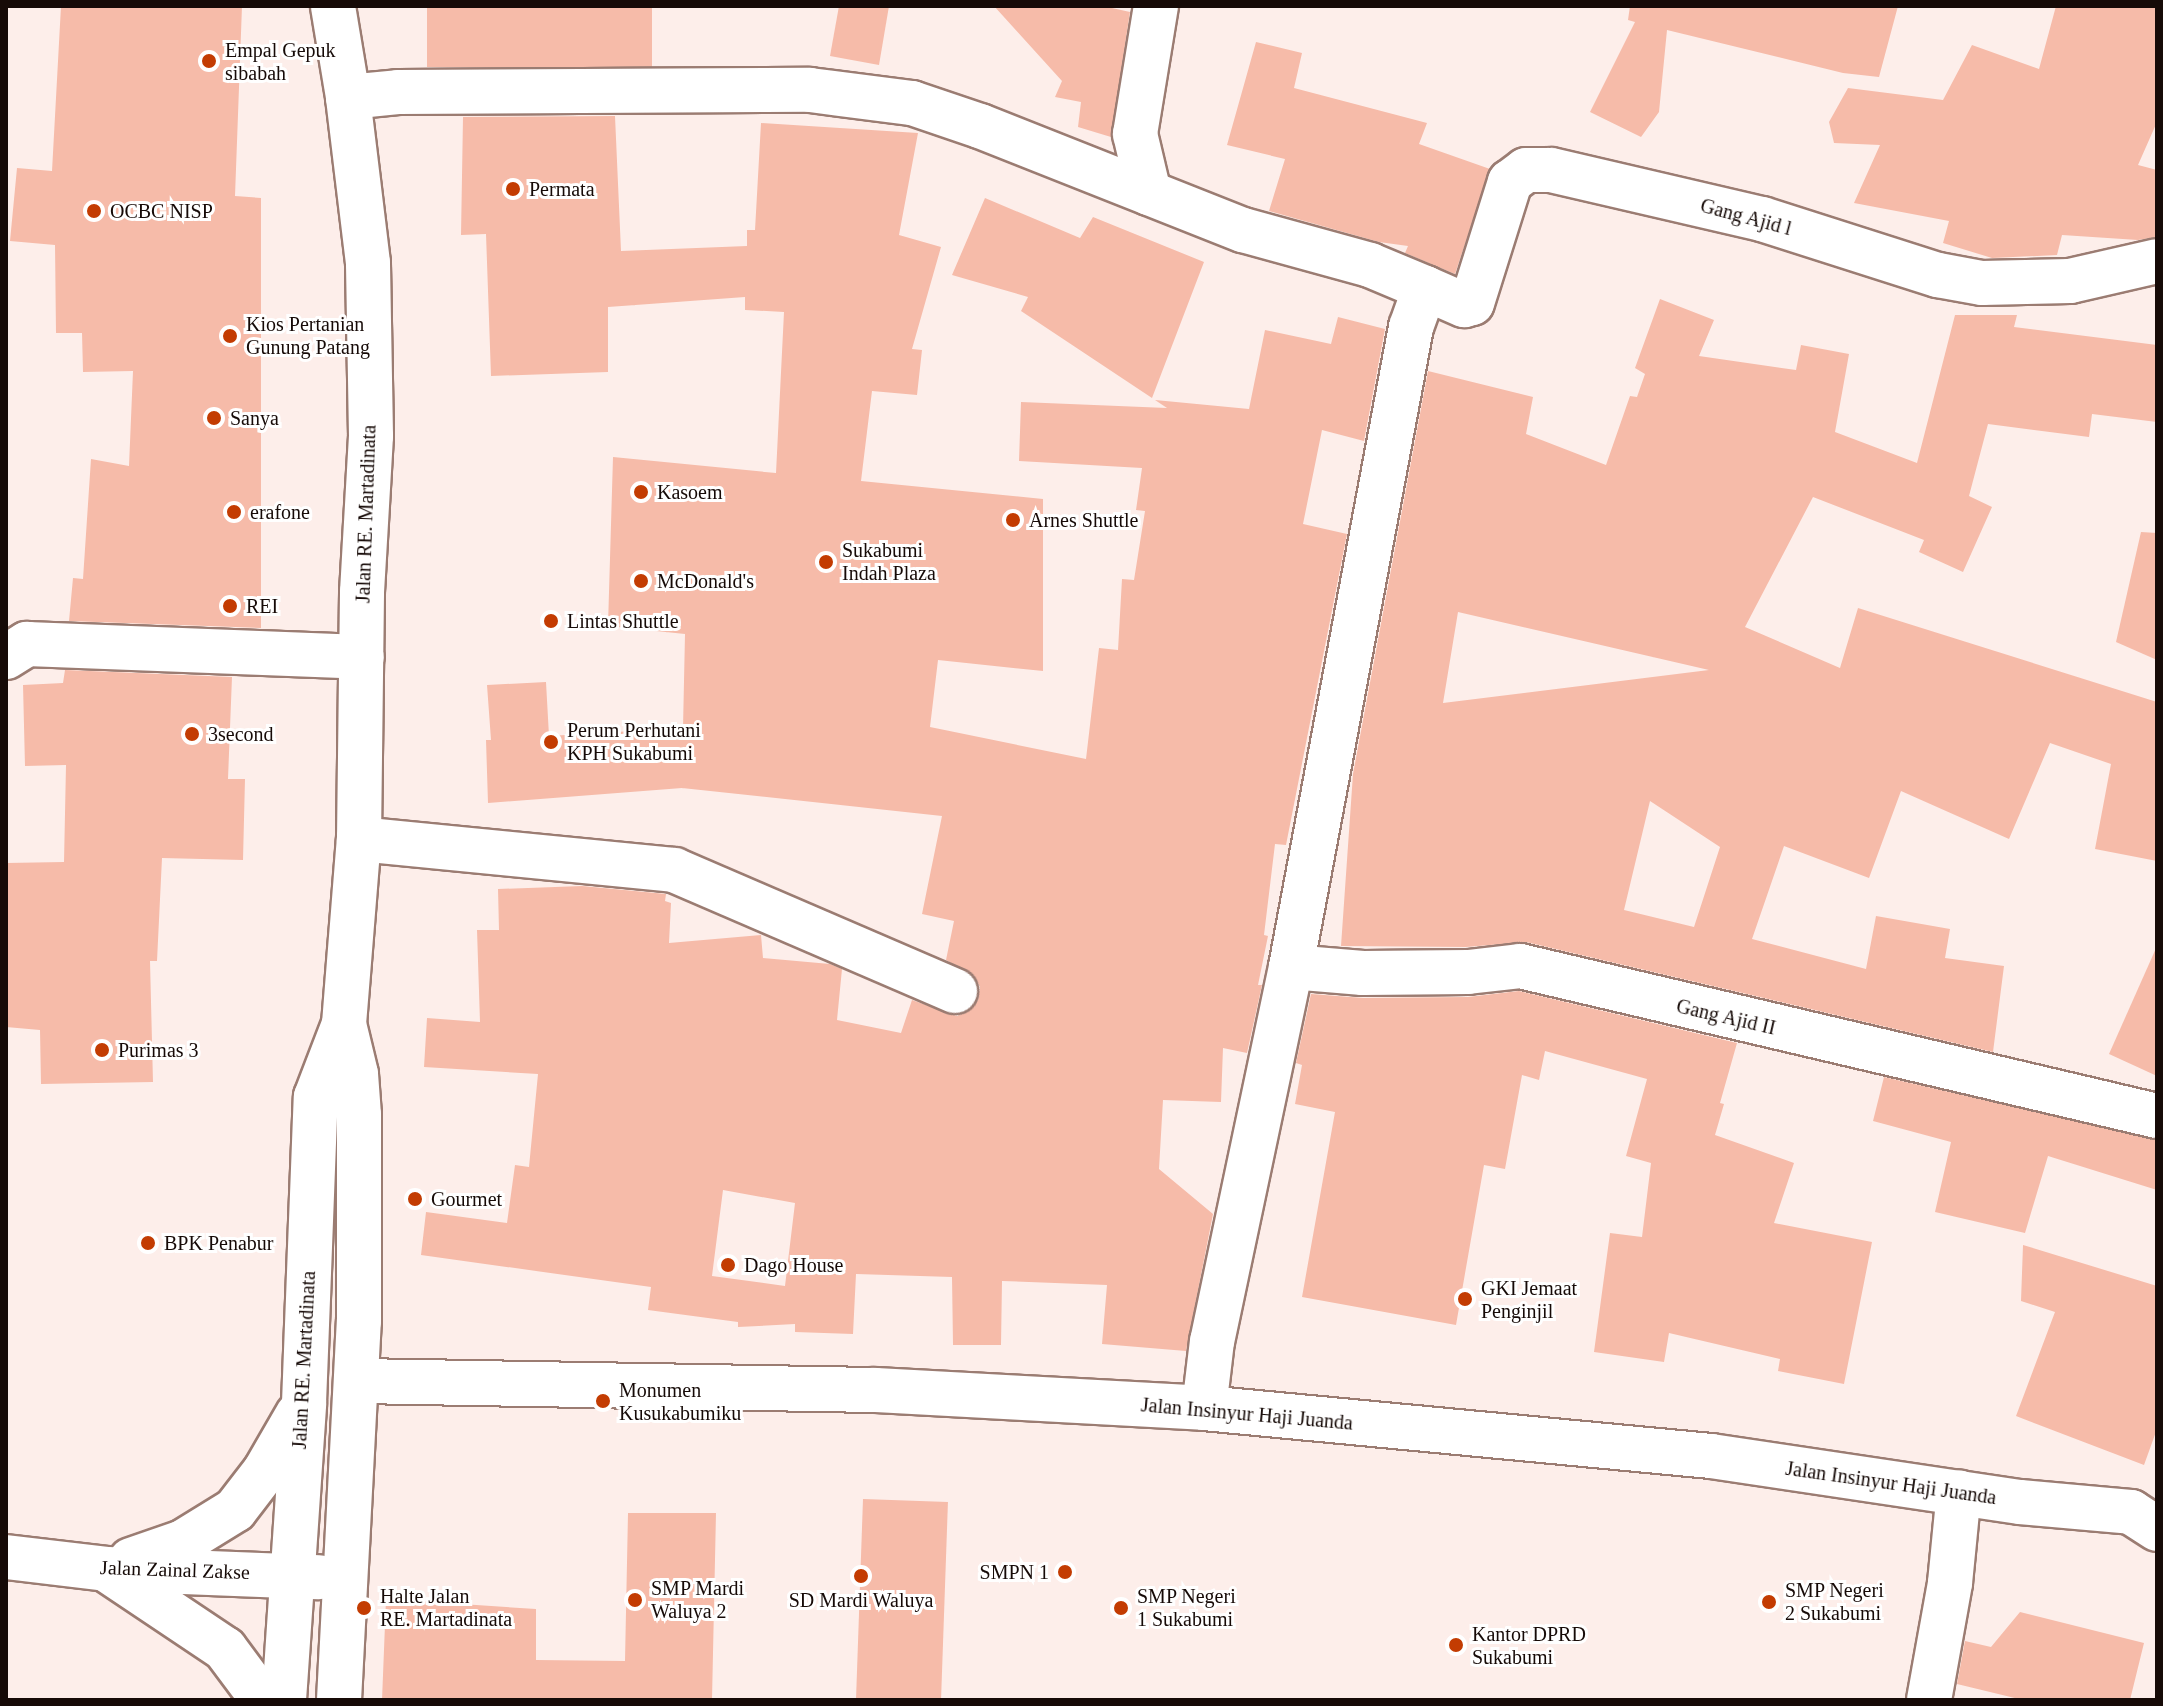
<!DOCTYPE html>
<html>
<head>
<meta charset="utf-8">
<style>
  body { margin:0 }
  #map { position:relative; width:2163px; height:1706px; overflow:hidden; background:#fdeeea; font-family:"Times New Roman",serif }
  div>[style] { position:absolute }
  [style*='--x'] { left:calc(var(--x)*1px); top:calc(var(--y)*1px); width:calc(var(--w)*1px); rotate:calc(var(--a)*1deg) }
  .building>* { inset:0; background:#f6bba9; transform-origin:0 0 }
  .roads { filter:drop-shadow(2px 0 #9b7c72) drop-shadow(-2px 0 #9b7c72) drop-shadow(0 2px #9b7c72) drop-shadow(0 -2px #9b7c72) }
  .street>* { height:44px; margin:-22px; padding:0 22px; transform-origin:22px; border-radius:22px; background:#fff }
  .secondary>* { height:44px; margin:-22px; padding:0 22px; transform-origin:22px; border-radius:22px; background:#fff }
  .dots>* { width:22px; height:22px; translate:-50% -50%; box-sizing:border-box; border:4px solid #fff; border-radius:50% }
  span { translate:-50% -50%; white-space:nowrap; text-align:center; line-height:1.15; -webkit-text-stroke:6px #fff; paint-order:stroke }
  .poi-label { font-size:20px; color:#160a07 }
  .left { translate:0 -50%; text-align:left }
  .right { translate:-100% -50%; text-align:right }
  .street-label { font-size:20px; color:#160a07 }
  .frame { position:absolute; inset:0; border:8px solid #160a07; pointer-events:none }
</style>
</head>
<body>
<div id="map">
  <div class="building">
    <i style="clip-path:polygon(61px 6px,242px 6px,235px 196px,261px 198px,261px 628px,69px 621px,73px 578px,83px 579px,91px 459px,129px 466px,133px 371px,83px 372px,82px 333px,56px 333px,55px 245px,10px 241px,17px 168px,52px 171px)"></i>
    <i style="left:427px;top:6px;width:225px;height:61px"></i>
    <i style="clip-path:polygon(839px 6px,889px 6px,879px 65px,830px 56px)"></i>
    <i style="clip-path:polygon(994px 6px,1103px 6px,1130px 12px,1111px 137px,1078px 127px,1081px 102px,1055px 97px,1062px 81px)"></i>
    <i style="clip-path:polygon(1630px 6px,1898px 6px,1879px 77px,1843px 73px,1667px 30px,1659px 112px,1641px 137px,1590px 112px,1635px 22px,1628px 20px)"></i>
    <i style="clip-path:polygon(2056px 6px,2157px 6px,2157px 122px,2138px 165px,2157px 170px,2157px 237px,2138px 240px,2062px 235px,2057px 255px,1992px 258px,1943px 243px,1949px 221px,1854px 203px,1880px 145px,1834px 143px,1829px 122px,1848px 88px,1943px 100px,1972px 45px,2039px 69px)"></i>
    <i style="clip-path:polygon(1256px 42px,1302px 53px,1294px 88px,1427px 123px,1419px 144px,1490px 169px,1455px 274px,1405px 253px,1408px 246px,1379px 242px,1269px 211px,1285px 159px,1227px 145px)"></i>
    <i style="clip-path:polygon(evenodd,615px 116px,621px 251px,747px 246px,747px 230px,755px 230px,761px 123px,918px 133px,899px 235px,941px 247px,912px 349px,922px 350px,917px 395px,872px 391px,861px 481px,1043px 499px,1043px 671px,938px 660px,930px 727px,1086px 759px,1099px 648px,1118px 650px,1122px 579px,1134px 580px,1145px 511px,1136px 510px,1142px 468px,1019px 461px,1021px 402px,1167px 408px,1155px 400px,1249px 409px,1265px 330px,1331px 344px,1338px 317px,1385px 329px,1364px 441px,1322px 430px,1303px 524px,1347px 534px,1286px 845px,1275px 844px,1264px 935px,1268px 936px,1258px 985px,1262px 985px,1247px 1053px,1223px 1048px,1221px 1102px,1163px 1100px,1159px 1169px,1213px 1214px,1186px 1351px,1102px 1344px,1107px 1285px,1002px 1281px,1001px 1345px,953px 1345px,952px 1277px,856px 1274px,853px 1334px,795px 1332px,795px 1324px,738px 1327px,738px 1322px,648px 1310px,651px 1287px,421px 1255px,426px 1212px,507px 1223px,515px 1165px,529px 1167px,538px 1074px,424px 1067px,427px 1018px,480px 1022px,477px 930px,499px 930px,498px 889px,582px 886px,666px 894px,665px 901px,671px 903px,669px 943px,761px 935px,763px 958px,830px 964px,842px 969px,837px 1020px,901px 1033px,912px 1000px,957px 1016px,970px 1010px,978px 1000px,980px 987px,974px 976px,946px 960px,954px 921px,922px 914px,942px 816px,682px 788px,488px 803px,486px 740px,491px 740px,487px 685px,546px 682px,549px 736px,683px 728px,685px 634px,608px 626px,613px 457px,776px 473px,784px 312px,745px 310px,745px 297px,608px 307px,608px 372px,491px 376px,486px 234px,461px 235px,463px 117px,615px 116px,723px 1190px,795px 1203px,785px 1286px,712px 1276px,723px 1190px)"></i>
    <i style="clip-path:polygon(985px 198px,1080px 238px,1093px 217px,1204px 262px,1152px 398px,1021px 311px,1028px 297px,952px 275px)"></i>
    <i style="clip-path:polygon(evenodd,1660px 299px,1714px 320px,1699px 356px,1796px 370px,1801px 345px,1849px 354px,1835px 432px,1917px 463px,1955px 315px,2017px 315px,2014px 327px,2157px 345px,2157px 422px,2092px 414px,2089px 437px,1988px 424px,1969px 496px,1992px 507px,1963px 572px,1919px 552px,1924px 540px,1813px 497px,1745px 627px,1840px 668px,1858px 608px,2157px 702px,2157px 861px,2095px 849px,2111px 764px,2050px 743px,2009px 839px,1901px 791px,1869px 878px,1784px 846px,1752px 939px,1866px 969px,1876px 916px,1950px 929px,1945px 958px,2004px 966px,1993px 1052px,1526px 942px,1466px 947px,1341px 946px,1353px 774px,1428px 371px,1533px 397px,1526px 434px,1606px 465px,1630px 396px,1637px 397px,1645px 374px,1635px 368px,1660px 299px,1458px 612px,1709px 670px,1443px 703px,1458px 612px,1660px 299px,1650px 801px,1720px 847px,1694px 927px,1624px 910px,1650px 801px)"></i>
    <i style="clip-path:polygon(2141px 532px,2157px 533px,2157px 660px,2116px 642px)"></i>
    <i style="clip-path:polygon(65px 670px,232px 677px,228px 779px,245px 779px,243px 860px,162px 858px,157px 961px,150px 961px,153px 1082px,41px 1084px,40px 1030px,6px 1027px,6px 863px,64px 862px,66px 765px,25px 766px,23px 685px,63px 683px)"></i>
    <i style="clip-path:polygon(2157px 946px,2157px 1076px,2109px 1054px)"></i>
    <i style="clip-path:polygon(1519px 991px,1737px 1043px,1720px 1103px,1724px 1104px,1715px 1135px,1794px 1163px,1774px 1223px,1872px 1242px,1844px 1384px,1778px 1371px,1780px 1359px,1669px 1333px,1664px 1362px,1594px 1352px,1610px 1233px,1642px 1237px,1651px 1163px,1626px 1156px,1647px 1079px,1545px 1051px,1539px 1080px,1522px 1075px,1505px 1169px,1484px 1165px,1456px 1325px,1302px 1297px,1335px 1112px,1295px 1104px,1302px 1065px,1296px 1063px,1311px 994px,1363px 998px,1468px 997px)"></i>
    <i style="clip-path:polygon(1884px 1077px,2157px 1140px,2157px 1190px,2048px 1156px,2025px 1233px,1935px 1212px,1951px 1142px,1873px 1121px)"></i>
    <i style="clip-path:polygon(2023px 1245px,2157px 1286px,2157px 1429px,2144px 1465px,2016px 1416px,2055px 1312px,2021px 1301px)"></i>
    <i style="left:863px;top:1499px;width:85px;height:201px;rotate:2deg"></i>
    <i style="clip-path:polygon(628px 1513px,716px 1513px,712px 1700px,382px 1700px,386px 1599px,536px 1609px,536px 1660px,625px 1661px)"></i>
    <i style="clip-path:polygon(2020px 1612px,2144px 1643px,2130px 1700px,2023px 1700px,1957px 1684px,1965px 1641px,1991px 1647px)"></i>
  </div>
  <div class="roads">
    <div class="street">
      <i style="--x:348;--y:97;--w:50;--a:-5.7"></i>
      <i style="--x:398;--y:92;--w:412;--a:-0.3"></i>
      <i style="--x:810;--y:90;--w:103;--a:7.3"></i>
      <i style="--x:912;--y:103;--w:72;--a:18.7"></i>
      <i style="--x:980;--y:126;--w:283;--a:21.6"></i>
      <i style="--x:1243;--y:230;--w:132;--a:15.4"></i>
      <i style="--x:1370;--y:265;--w:60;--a:22.7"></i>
      <i style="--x:1425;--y:288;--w:41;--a:109.7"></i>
      <i style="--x:1411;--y:327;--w:651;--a:100.62"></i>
      <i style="--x:1291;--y:967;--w:382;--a:101.9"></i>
      <i style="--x:1212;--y:1341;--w:67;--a:96.8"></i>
      <i style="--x:1149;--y:193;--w:61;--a:-103.3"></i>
      <i style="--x:1135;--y:134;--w:130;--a:-80.7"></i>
      <i style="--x:1425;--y:288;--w:43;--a:23.6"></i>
      <i style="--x:1464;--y:305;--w:8;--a:-14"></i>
      <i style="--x:1472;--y:303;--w:127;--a:-72.6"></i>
      <i style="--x:1510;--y:182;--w:20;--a:-37"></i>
      <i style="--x:1526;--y:170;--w:25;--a:0"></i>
      <i style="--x:1551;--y:170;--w:217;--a:13.1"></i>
      <i style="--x:1762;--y:219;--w:185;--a:17.7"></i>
      <i style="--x:1938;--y:275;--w:45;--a:10.3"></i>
      <i style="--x:1982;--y:283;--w:88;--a:-1.3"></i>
      <i style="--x:2070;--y:281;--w:89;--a:-12.9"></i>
      <i style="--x:6;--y:657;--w:25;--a:-32"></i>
      <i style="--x:27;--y:644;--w:335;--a:2.2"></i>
      <i style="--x:359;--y:839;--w:317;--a:5.6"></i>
      <i style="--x:674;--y:870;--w:306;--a:23.3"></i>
      <i style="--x:1291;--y:967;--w:72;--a:4.8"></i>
      <i style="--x:1363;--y:973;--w:105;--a:-0.5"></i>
      <i style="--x:1468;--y:972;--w:52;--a:-6.6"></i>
      <i style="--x:1520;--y:966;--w:654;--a:13.25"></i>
      <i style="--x:1929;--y:1700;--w:119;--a:-79.8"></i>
      <i style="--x:1950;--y:1583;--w:91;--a:-84.4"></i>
    </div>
    <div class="secondary">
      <i style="--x:358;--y:1381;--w:517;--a:1"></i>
      <i style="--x:875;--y:1390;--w:329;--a:3.1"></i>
      <i style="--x:1204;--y:1408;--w:509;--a:5.41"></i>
      <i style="--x:1711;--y:1456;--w:312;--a:8.5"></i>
      <i style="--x:2020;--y:1502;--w:111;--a:5.1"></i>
      <i style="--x:2131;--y:1512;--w:31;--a:33"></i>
      <i style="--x:6;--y:1557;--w:101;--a:6.8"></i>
      <i style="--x:106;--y:1569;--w:213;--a:2.2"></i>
      <i style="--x:131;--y:1560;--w:55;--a:-19.1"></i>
      <i style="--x:183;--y:1542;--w:61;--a:-31.6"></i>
      <i style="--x:235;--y:1510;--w:49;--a:-52.4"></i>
      <i style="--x:265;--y:1471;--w:66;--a:-59.9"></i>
      <i style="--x:107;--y:1570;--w:142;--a:33.8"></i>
      <i style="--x:225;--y:1649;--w:64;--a:53.3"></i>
      <i style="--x:284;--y:1700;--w:298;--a:-86.1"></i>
      <i style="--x:304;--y:1403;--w:306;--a:-87.8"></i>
      <i style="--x:316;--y:1097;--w:78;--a:-69"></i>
      <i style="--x:344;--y:1024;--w:186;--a:-85.4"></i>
      <i style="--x:359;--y:839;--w:247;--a:-89.3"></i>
      <i style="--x:362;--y:592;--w:156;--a:-86.7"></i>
      <i style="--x:371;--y:436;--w:173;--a:-91"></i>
      <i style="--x:368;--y:263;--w:167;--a:-96.9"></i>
      <i style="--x:348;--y:97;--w:92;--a:-99.4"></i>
      <i style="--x:339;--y:1700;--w:380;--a:-87"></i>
      <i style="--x:359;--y:1321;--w:206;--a:-90"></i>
      <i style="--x:359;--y:1115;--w:41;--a:-94.2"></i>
      <i style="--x:356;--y:1074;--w:51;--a:-103.5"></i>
    </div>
  </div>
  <div class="dots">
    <i style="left:209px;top:61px;background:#c33c02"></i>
    <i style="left:513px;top:189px;background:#c33c02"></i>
    <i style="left:94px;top:211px;background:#c33c02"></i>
    <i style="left:230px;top:336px;background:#c33c02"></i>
    <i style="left:214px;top:418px;background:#c33c02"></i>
    <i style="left:641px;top:492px;background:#c33c02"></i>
    <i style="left:234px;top:512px;background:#c33c02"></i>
    <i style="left:1013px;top:520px;background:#c33c02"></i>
    <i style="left:826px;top:562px;background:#c33c02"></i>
    <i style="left:641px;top:581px;background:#c33c02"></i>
    <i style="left:230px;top:606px;background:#c33c02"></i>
    <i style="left:551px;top:621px;background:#c33c02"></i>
    <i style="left:192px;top:734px;background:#c33c02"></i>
    <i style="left:551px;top:742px;background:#c33c02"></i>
    <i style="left:102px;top:1050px;background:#c33c02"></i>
    <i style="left:415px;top:1199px;background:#c33c02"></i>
    <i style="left:148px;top:1243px;background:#c33c02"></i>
    <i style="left:728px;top:1265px;background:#c33c02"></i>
    <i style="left:1465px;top:1299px;background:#c33c02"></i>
    <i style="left:603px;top:1401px;background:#c33c02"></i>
    <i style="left:1065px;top:1572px;background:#c33c02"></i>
    <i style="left:861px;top:1576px;background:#c33c02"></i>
    <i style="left:635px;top:1600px;background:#c33c02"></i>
    <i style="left:1769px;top:1602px;background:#c33c02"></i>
    <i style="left:364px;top:1608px;background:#c33c02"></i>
    <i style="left:1121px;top:1608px;background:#c33c02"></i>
    <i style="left:1456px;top:1645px;background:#c33c02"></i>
  </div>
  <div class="poi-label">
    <span class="left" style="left:225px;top:62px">Empal Gepuk<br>sibabah</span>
    <span class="left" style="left:529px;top:189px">Permata</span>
    <span class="left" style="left:110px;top:211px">OCBC NISP</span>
    <span class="left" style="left:246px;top:336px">Kios Pertanian<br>Gunung Patang</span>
    <span class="left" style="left:230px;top:418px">Sanya</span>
    <span class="left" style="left:657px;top:492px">Kasoem</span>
    <span class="left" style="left:250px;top:512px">erafone</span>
    <span class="left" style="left:1029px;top:520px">Arnes Shuttle</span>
    <span class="left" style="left:842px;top:562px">Sukabumi<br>Indah Plaza</span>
    <span class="left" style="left:657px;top:581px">McDonald's</span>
    <span class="left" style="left:246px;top:606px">REI</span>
    <span class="left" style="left:567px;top:621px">Lintas Shuttle</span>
    <span class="left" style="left:567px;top:742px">Perum Perhutani<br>KPH Sukabumi</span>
    <span class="left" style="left:208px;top:734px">3second</span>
    <span class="left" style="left:118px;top:1050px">Purimas 3</span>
    <span class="left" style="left:431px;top:1199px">Gourmet</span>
    <span class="left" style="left:164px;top:1243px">BPK Penabur</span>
    <span class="left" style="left:744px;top:1265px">Dago House</span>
    <span class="left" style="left:1481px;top:1300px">GKI Jemaat<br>Penginjil</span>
    <span class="left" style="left:619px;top:1402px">Monumen<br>Kusukabumiku</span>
    <span class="right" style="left:1049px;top:1572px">SMPN 1</span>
    <span class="left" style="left:651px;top:1600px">SMP Mardi<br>Waluya 2</span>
    <span class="left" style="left:1785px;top:1602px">SMP Negeri<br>2 Sukabumi</span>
    <span class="left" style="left:380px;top:1608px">Halte Jalan<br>RE. Martadinata</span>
    <span class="left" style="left:1137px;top:1608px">SMP Negeri<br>1 Sukabumi</span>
    <span style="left:861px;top:1600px">SD Mardi Waluya</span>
    <span class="left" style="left:1472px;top:1646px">Kantor DPRD<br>Sukabumi</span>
  </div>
  <div class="street-label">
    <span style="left:1746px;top:217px;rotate:15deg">Gang Ajid l</span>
    <span style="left:366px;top:514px;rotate:-88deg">Jalan RE. Martadinata</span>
    <span style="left:1726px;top:1017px;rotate:13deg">Gang Ajid II</span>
    <span style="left:304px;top:1360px;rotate:-87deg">Jalan RE. Martadinata</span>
    <span style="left:1247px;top:1414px;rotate:5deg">Jalan Insinyur Haji Juanda</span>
    <span style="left:1891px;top:1483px;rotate:8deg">Jalan Insinyur Haji Juanda</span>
    <span style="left:175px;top:1570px;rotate:2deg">Jalan Zainal Zakse</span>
  </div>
  <div class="frame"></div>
</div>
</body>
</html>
